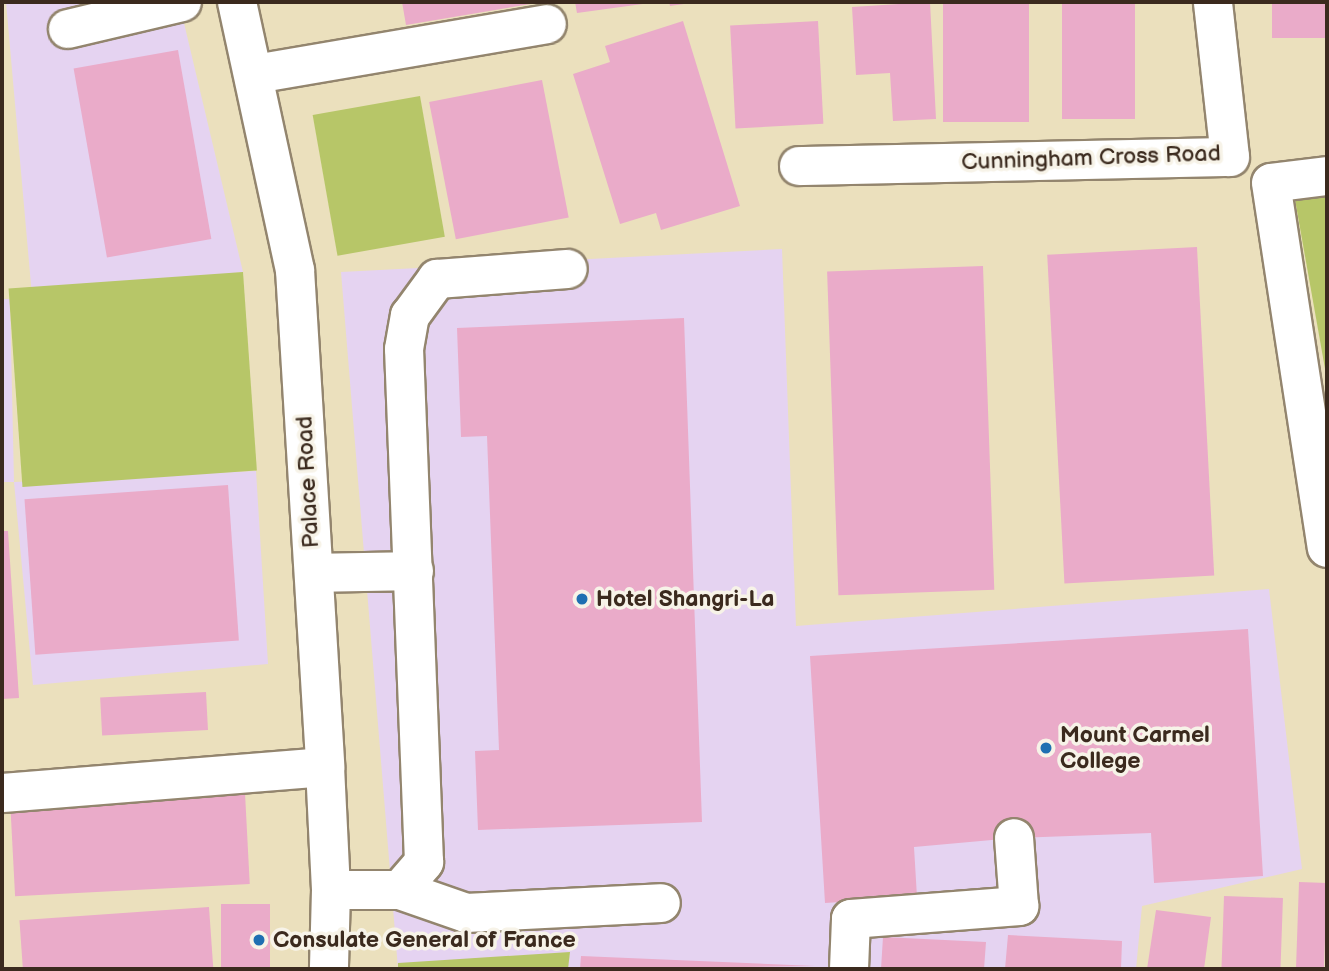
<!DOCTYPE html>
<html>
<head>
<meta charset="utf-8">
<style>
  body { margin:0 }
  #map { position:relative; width:1329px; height:971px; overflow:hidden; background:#ebe0bd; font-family:"Balsamiq Sans",sans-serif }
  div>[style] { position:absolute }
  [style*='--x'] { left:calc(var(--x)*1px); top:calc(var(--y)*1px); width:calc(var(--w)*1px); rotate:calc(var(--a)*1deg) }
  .built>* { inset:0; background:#e5d3f1 }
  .green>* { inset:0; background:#b7c668; transform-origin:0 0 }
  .building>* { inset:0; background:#eaabc9; transform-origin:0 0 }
  .roads { filter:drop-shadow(2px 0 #93856e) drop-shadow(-2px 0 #93856e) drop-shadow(0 2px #93856e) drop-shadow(0 -2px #93856e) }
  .minor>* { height:38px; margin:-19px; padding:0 19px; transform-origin:19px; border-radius:19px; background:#fff }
  .dots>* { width:19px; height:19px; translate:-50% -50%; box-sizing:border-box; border:4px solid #f7f3e8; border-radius:50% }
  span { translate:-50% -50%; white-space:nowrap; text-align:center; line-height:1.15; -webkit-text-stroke:7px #f7f3e8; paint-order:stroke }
  .street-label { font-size:23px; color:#3b2a1e }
  .poi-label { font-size:23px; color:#3b2a1e; font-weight:700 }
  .left { translate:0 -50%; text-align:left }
  .frame { position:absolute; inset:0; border:4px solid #3b2a1e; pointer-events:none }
</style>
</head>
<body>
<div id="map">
  <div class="built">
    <i style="clip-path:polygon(6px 2px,179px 2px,243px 272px,32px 296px)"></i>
    <i style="clip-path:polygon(782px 249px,796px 626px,1269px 589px,1302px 869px,1142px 906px,1136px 969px,398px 969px,341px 272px)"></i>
    <i style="clip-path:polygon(2px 299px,10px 299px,14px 482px,256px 471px,268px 664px,33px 685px,14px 482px,2px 482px)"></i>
  </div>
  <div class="green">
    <i style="left:420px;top:96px;width:143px;height:109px;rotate:80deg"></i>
    <i style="clip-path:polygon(1327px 190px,1327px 380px,1294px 194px)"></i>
    <i style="left:243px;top:272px;width:199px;height:235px;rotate:86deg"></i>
    <i style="clip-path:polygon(570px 952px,568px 969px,398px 969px,398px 963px)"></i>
  </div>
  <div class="building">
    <i style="clip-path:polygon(402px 2px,536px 2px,536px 3px,406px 25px)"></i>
    <i style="clip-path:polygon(575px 2px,650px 2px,650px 3px,577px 13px)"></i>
    <i style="clip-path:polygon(669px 2px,691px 2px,691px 3px,670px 6px)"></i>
    <i style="clip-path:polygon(930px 2px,936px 119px,893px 121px,890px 73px,856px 75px,852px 7px)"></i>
    <i style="left:943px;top:2px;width:86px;height:120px"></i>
    <i style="left:1062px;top:2px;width:73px;height:117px"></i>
    <i style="left:1272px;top:2px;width:55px;height:36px"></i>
    <i style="clip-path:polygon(683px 21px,740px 206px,661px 230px,656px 213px,620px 224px,573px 74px,610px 62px,605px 46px)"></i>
    <i style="left:818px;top:21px;width:103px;height:88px;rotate:87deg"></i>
    <i style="left:178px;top:50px;width:192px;height:106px;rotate:80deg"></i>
    <i style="left:542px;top:80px;width:140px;height:115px;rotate:79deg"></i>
    <i style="left:1197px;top:247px;width:329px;height:150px;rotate:87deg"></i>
    <i style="left:983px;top:266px;width:324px;height:156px;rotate:88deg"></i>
    <i style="clip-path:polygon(684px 318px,702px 822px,478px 830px,475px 751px,499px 750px,487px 436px,461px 437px,457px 328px)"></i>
    <i style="left:228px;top:485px;width:156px;height:204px;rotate:86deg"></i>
    <i style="clip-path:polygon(2px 531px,8px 531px,19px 698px,2px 699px)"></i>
    <i style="clip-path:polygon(1248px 629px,1263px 876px,1154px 883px,1151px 833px,1014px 838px,914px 847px,917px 897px,825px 903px,810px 656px)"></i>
    <i style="left:206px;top:692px;width:38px;height:106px;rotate:87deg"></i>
    <i style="left:245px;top:793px;width:91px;height:235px;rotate:87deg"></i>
    <i style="left:1299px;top:882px;width:28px;height:87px;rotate:2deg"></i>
    <i style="left:1224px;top:896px;width:59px;height:73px;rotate:2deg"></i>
    <i style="left:221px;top:904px;width:49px;height:65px"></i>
    <i style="left:209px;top:907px;width:62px;height:190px;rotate:86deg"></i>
    <i style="clip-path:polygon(1156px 910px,1211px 917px,1204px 969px,1147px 969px)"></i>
    <i style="clip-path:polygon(1008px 935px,1122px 941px,1121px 969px,1005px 969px)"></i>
    <i style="clip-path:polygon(883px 937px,986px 942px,984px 969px,881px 969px)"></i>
    <i style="clip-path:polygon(581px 956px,815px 966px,580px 969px)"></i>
  </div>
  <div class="roads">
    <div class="minor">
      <i style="--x:237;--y:2;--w:274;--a:77.8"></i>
      <i style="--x:295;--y:270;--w:498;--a:86.5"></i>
      <i style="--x:325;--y:767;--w:123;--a:87.2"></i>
      <i style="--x:331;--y:890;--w:79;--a:91.5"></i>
      <i style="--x:68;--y:29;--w:117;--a:-13.3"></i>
      <i style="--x:255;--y:74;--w:296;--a:-9.7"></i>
      <i style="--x:799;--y:166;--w:431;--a:-1.2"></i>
      <i style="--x:1230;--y:157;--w:156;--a:-96.3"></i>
      <i style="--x:1327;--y:176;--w:56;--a:172.9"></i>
      <i style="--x:1271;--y:183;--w:369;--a:81.3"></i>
      <i style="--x:314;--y:573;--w:100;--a:-1.1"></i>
      <i style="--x:2;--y:793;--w:324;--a:-4.6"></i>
      <i style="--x:331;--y:890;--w:69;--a:0"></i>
      <i style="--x:400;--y:890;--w:37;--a:-49"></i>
      <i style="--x:424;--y:862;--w:513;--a:-92.23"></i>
      <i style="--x:404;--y:349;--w:34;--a:-80"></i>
      <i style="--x:410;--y:316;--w:46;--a:-53.9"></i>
      <i style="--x:437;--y:279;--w:131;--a:-4.4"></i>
      <i style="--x:400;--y:890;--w:70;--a:19.2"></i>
      <i style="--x:466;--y:913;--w:195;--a:-2.9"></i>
      <i style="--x:849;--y:969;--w:50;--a:-87.7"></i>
      <i style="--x:851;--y:919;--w:169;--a:-4.4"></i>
      <i style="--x:1019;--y:906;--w:68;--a:-94.2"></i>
    </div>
  </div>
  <div class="dots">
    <i style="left:582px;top:599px;background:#1f6fb2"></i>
    <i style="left:1046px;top:748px;background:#1f6fb2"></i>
    <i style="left:259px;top:940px;background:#1f6fb2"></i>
  </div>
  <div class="street-label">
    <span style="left:1091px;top:158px;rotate:-2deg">Cunningham Cross Road</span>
    <span style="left:308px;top:482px;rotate:-93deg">Palace Road</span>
  </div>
  <div class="poi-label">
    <span class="left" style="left:596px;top:599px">Hotel Shangri-La</span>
    <span class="left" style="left:1060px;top:748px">Mount Carmel<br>College</span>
    <span class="left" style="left:273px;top:940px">Consulate General of France</span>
  </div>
  <div class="frame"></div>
</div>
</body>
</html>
